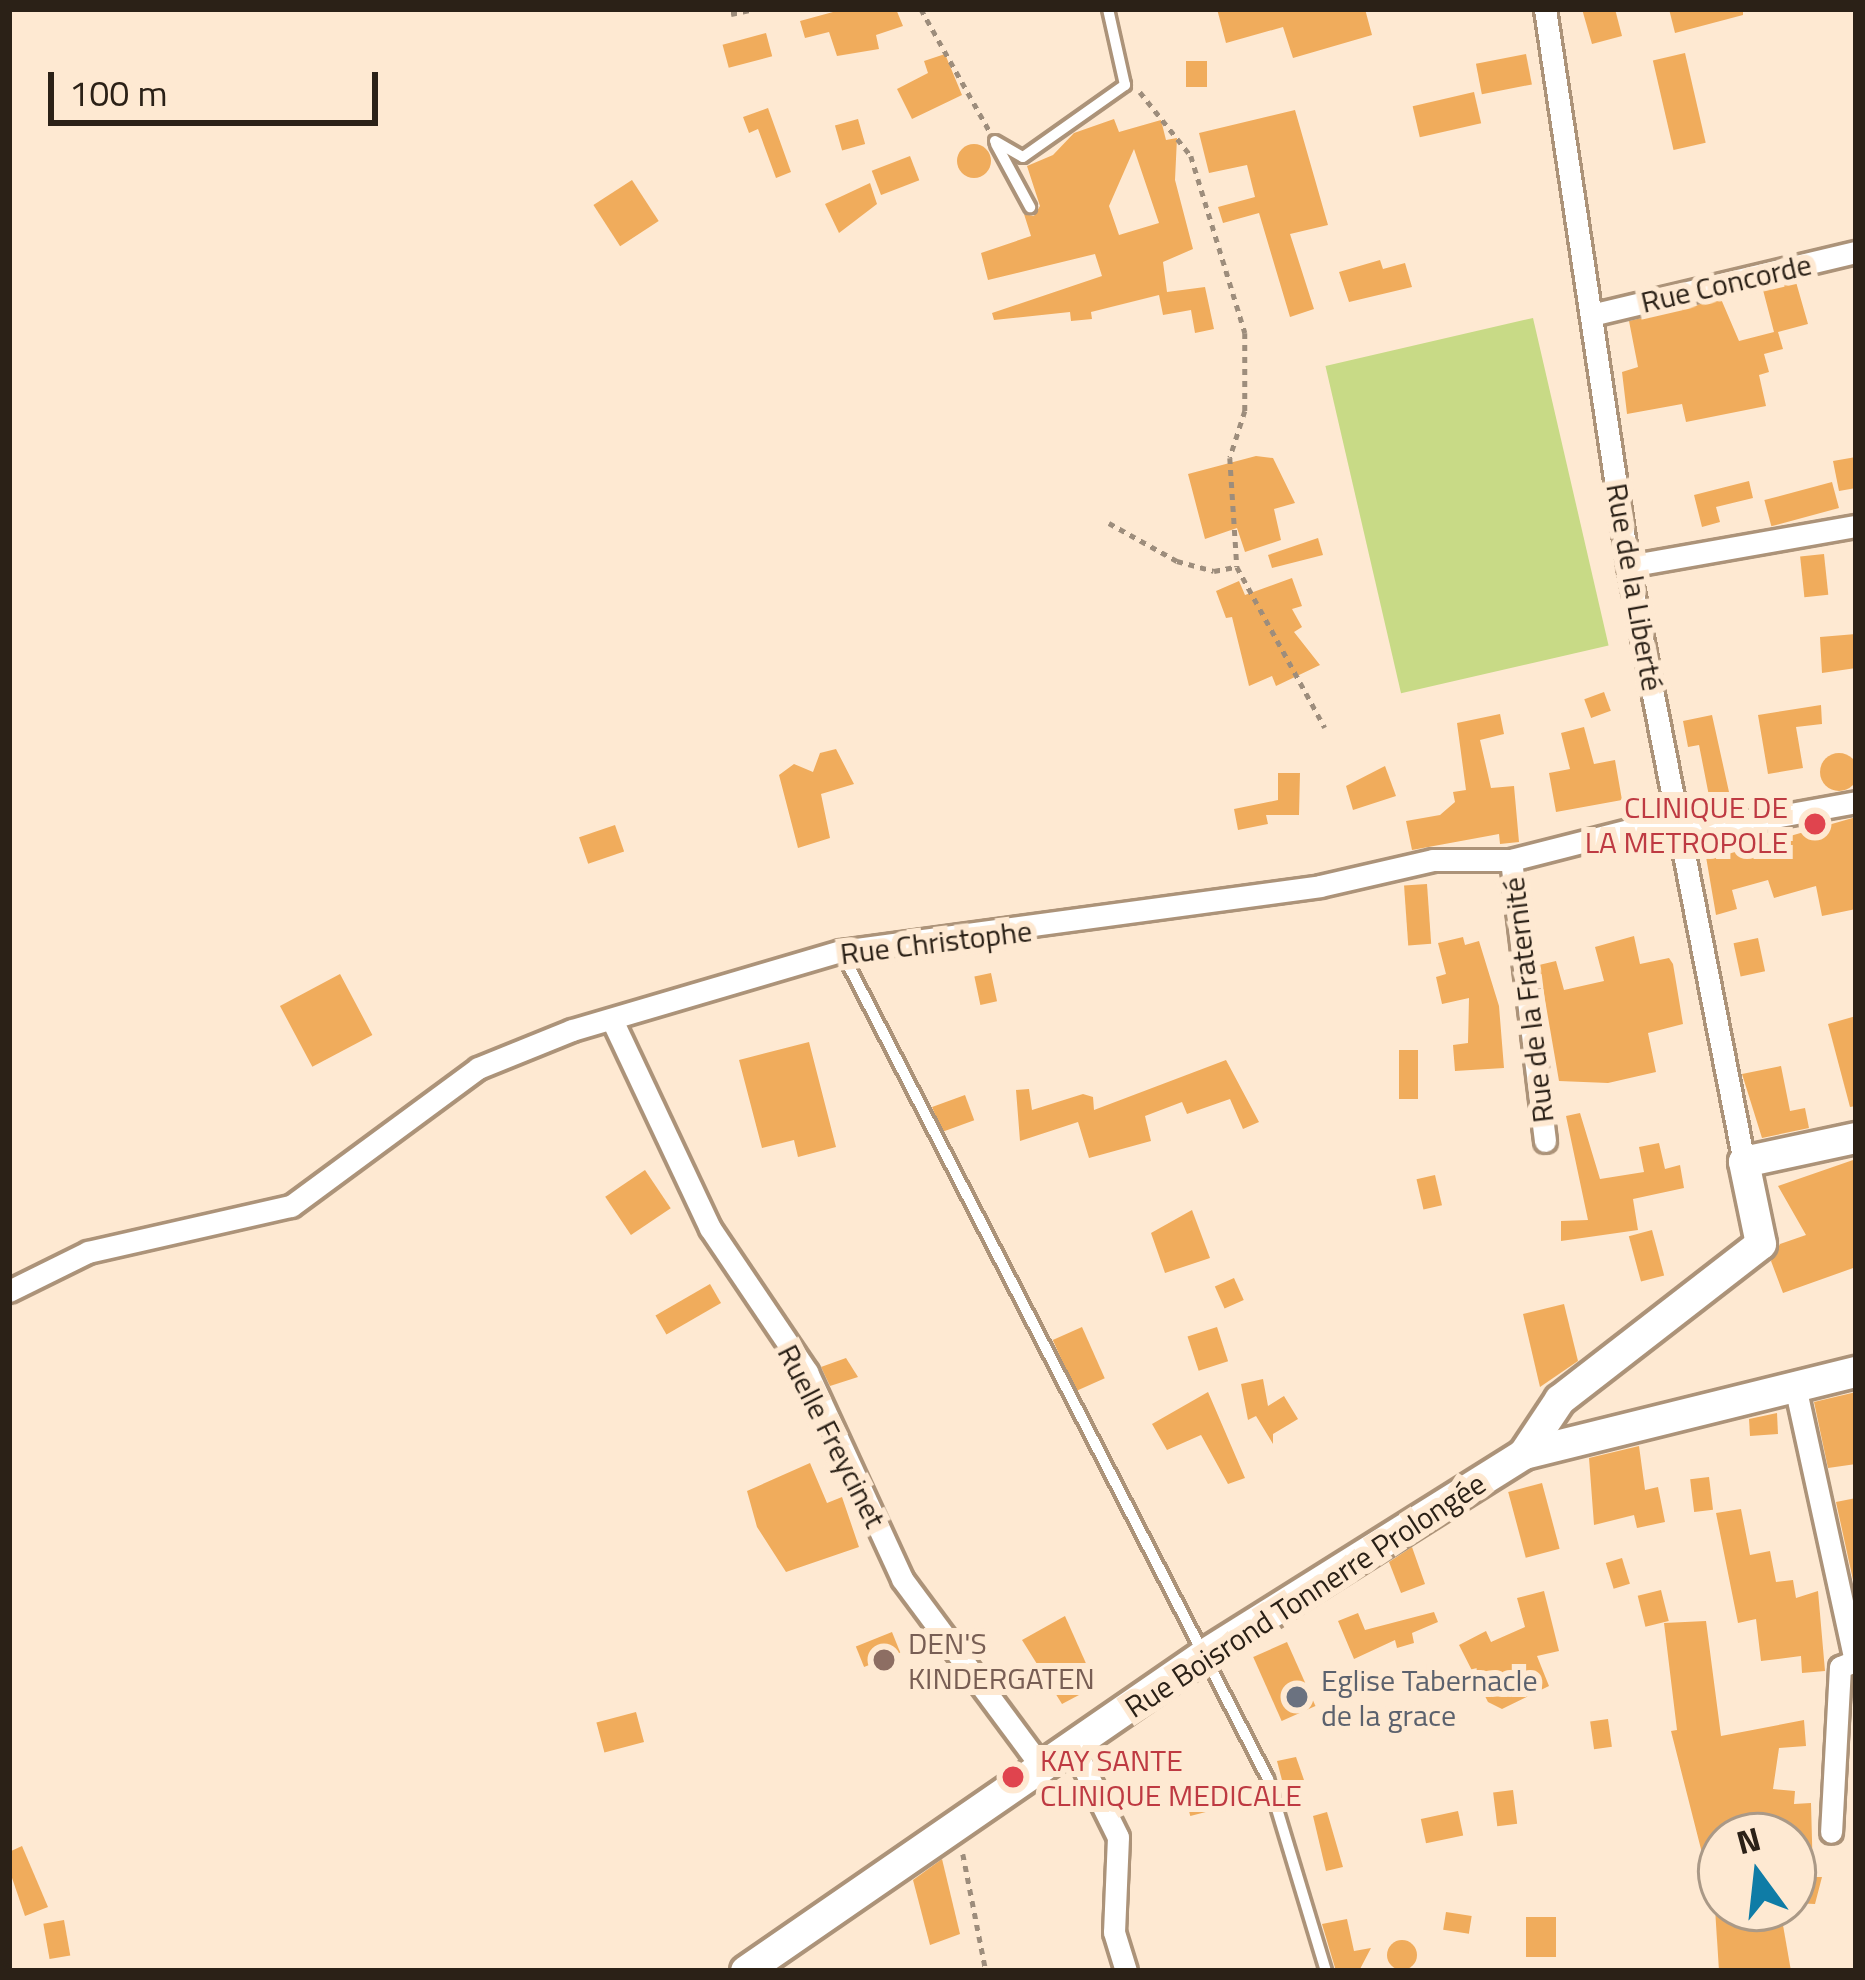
<!DOCTYPE html>
<html>
<head>
<meta charset="utf-8">
<style>
  body { margin:0 }
  #map { position:relative; width:1865px; height:1980px; overflow:hidden; background:#fee9d2; font-family:"Titillium Web",sans-serif }
  div>[style] { position:absolute }
  [style*='--x'] { left:calc(var(--x)*1px); top:calc(var(--y)*1px); width:calc(var(--w)*1px); rotate:calc(var(--a)*1deg) }
  .green>* { inset:0; background:#c8da86; transform-origin:0 0 }
  .building>* { inset:0; background:#f0ac5c; transform-origin:0 0 }
  .round { border-radius:50% }
  .path>* { height:4.5px; margin-top:-2.25px; transform-origin:0; background:repeating-linear-gradient(90deg,#9d8d7c 0 6px,transparent 0 12px) }
  .roads { filter:drop-shadow(3px 0 #ac9379) drop-shadow(-3px 0 #ac9379) drop-shadow(0 3px #ac9379) drop-shadow(0 -3px #ac9379) }
  .lane>* { height:10px; margin:-5px; padding:0 5px; transform-origin:5px; border-radius:5px; background:#fff }
  .street>* { height:21px; margin:-10.5px; padding:0 10.5px; transform-origin:10.5px; border-radius:10.5px; background:#fff }
  .secondary>* { height:30px; margin:-15px; padding:0 15px; transform-origin:15px; border-radius:15px; background:#fff }
  .dots>* { width:33px; height:33px; translate:-50% -50%; box-sizing:border-box; border:6px solid #fee9d2; border-radius:50% }
  span { translate:-50% -50%; white-space:nowrap; text-align:center; line-height:1.15; -webkit-text-stroke:12px #fee9d2; paint-order:stroke }
  .street-label { font-size:30px; color:#2b2117 }
  .health-label { font-size:30px; color:#be3a42 }
  .right { translate:-100% -50%; text-align:right }
  .left { translate:0 -50%; text-align:left }
  .education-label { font-size:30px; color:#785e54 }
  .worship-label { font-size:30px; color:#5b616d }
  .frame { position:absolute; inset:0; border:12px solid #2b2117; pointer-events:none }
  .north { position:absolute; left:1697px; top:1812px; width:120px; height:120px; box-sizing:border-box; background:#fee9d2; border:3px solid #aa9987; border-radius:50%; rotate:345deg; font-size:33px; font-weight:700; line-height:48px; text-align:center; color:#2b2117 }
  .north::after { content:''; display:block; margin:auto; width:42px; height:54px; background:#0f7ca6; clip-path:polygon(50% 0,100% 100%,50% 72%,0 100%) }
  .scale { position:absolute; left:48px; top:72px; width:330px; height:54px; box-sizing:border-box; border:6px solid #2b2117; border-top:0; padding-left:15px; font-size:36px; line-height:42px; white-space:nowrap; color:#2b2117; -webkit-text-stroke:9px #fee9d2; paint-order:stroke }
</style>
</head>
<body>
<div id="map">
  <div class="green">
    <i style="left:1533px;top:318px;width:336px;height:213px;rotate:77deg"></i>
  </div>
  <div class="building">
    <i style="clip-path:polygon(844px 9px,896px 9px,903px 26px,876px 35px,879px 49px,837px 56px,829px 32px,805px 38px,800px 21px)"></i>
    <i style="clip-path:polygon(1217px 9px,1365px 9px,1372px 35px,1293px 58px,1283px 27px,1226px 43px)"></i>
    <i style="clip-path:polygon(1582px 9px,1615px 9px,1622px 36px,1592px 44px)"></i>
    <i style="clip-path:polygon(1669px 9px,1743px 9px,1743px 15px,1675px 33px)"></i>
    <i style="left:766px;top:33px;width:24px;height:45px;rotate:75deg"></i>
    <i style="left:1685px;top:53px;width:92px;height:33px;rotate:77deg"></i>
    <i style="clip-path:polygon(945px 54px,962px 95px,912px 119px,897px 89px,928px 73px,924px 61px)"></i>
    <i style="left:1526px;top:54px;width:31px;height:51px;rotate:79deg"></i>
    <i style="left:1186px;top:61px;width:21px;height:26px"></i>
    <i style="left:1474px;top:92px;width:32px;height:63px;rotate:77deg"></i>
    <i style="clip-path:polygon(768px 108px,791px 172px,776px 178px,758px 129px,749px 133px,743px 117px)"></i>
    <i style="clip-path:polygon(1295px 110px,1328px 225px,1290px 234px,1314px 309px,1290px 317px,1259px 213px,1223px 223px,1218px 207px,1255px 197px,1247px 165px,1209px 173px,1199px 133px)"></i>
    <i style="left:858px;top:119px;width:26px;height:24px;rotate:74deg"></i>
    <i style="clip-path:polygon(evenodd,1114px 119px,1119px 132px,1161px 120px,1166px 140px,1177px 138px,1175px 180px,1193px 249px,1163px 262px,1167px 292px,1205px 287px,1214px 329px,1195px 333px,1191px 310px,1163px 315px,1159px 295px,1091px 312px,1092px 319px,1071px 321px,1070px 312px,994px 320px,992px 313px,1102px 276px,1095px 254px,988px 280px,981px 253px,1031px 236px,1024px 214px,1034px 216px,1040px 206px,1027px 166px,1053px 155px,1074px 133px,1114px 119px,1134px 149px,1159px 223px,1119px 235px,1109px 206px,1134px 149px)"></i>
    <i class="round" style="left:957px;top:144px;width:34px;height:34px"></i>
    <i style="left:910px;top:156px;width:26px;height:41px;rotate:69deg"></i>
    <i style="left:632px;top:180px;width:49px;height:46px;rotate:57deg"></i>
    <i style="clip-path:polygon(870px 183px,877px 204px,839px 233px,825px 204px)"></i>
    <i style="clip-path:polygon(1380px 260px,1383px 269px,1405px 263px,1412px 287px,1349px 302px,1339px 272px)"></i>
    <i style="clip-path:polygon(1796px 282px,1808px 324px,1778px 332px,1783px 349px,1764px 354px,1769px 372px,1759px 375px,1766px 406px,1686px 422px,1682px 404px,1627px 414px,1622px 372px,1638px 367px,1629px 321px,1721px 299px,1739px 341px,1774px 332px,1763px 290px)"></i>
    <i style="clip-path:polygon(1256px 456px,1273px 458px,1295px 503px,1274px 509px,1281px 540px,1245px 552px,1237px 528px,1205px 539px,1188px 474px)"></i>
    <i style="clip-path:polygon(1856px 457px,1856px 488px,1839px 491px,1833px 461px)"></i>
    <i style="clip-path:polygon(1749px 481px,1753px 498px,1716px 507px,1720px 522px,1702px 527px,1694px 495px)"></i>
    <i style="left:1832px;top:482px;width:27px;height:70px;rotate:75deg"></i>
    <i style="clip-path:polygon(1318px 538px,1323px 555px,1272px 568px,1268px 555px)"></i>
    <i style="left:1824px;top:554px;width:41px;height:24px;rotate:84deg"></i>
    <i style="clip-path:polygon(1292px 578px,1302px 606px,1292px 609px,1302px 627px,1294px 632px,1320px 665px,1276px 686px,1272px 676px,1249px 686px,1232px 617px,1226px 618px,1216px 591px,1239px 581px,1245px 595px)"></i>
    <i style="clip-path:polygon(1856px 634px,1856px 668px,1822px 673px,1820px 637px)"></i>
    <i style="left:1604px;top:692px;width:20px;height:21px;rotate:70deg"></i>
    <i style="clip-path:polygon(1821px 705px,1822px 724px,1796px 727px,1803px 768px,1768px 774px,1758px 715px)"></i>
    <i style="clip-path:polygon(1500px 714px,1504px 734px,1480px 740px,1491px 788px,1514px 786px,1519px 842px,1500px 844px,1499px 834px,1412px 850px,1406px 821px,1440px 815px,1455px 802px,1453px 792px,1466px 790px,1457px 723px)"></i>
    <i style="clip-path:polygon(1712px 715px,1729px 792px,1709px 796px,1699px 745px,1688px 747px,1683px 721px)"></i>
    <i style="clip-path:polygon(1584px 727px,1594px 764px,1615px 760px,1622px 800px,1556px 812px,1549px 773px,1570px 769px,1561px 733px)"></i>
    <i style="clip-path:polygon(836px 749px,854px 784px,821px 794px,830px 838px,798px 848px,779px 775px,794px 764px,813px 772px,820px 753px)"></i>
    <i class="round" style="left:1820px;top:753px;width:38px;height:38px"></i>
    <i style="clip-path:polygon(1385px 766px,1396px 796px,1353px 810px,1346px 786px)"></i>
    <i style="clip-path:polygon(1278px 773px,1300px 773px,1299px 815px,1266px 815px,1268px 824px,1238px 830px,1234px 809px,1278px 800px)"></i>
    <i style="clip-path:polygon(1856px 817px,1856px 909px,1822px 916px,1816px 886px,1774px 898px,1768px 880px,1732px 890px,1737px 909px,1716px 915px,1705px 851px,1726px 846px,1728px 854px)"></i>
    <i style="left:615px;top:825px;width:28px;height:38px;rotate:71deg"></i>
    <i style="left:1427px;top:884px;width:60px;height:23px;rotate:86deg"></i>
    <i style="clip-path:polygon(1634px 936px,1640px 964px,1669px 958px,1673px 964px,1683px 1024px,1648px 1033px,1656px 1072px,1608px 1083px,1559px 1081px,1539px 965px,1556px 961px,1564px 990px,1604px 981px,1595px 947px)"></i>
    <i style="clip-path:polygon(1463px 937px,1465px 945px,1479px 941px,1499px 1006px,1504px 1068px,1455px 1071px,1453px 1045px,1468px 1043px,1469px 998px,1442px 1004px,1436px 977px,1446px 974px,1438px 943px)"></i>
    <i style="left:1758px;top:938px;width:34px;height:25px;rotate:78deg"></i>
    <i style="left:991px;top:973px;width:29px;height:17px;rotate:78deg"></i>
    <i style="left:340px;top:974px;width:69px;height:68px;rotate:62deg"></i>
    <i style="clip-path:polygon(1856px 1016px,1856px 1106px,1850px 1107px,1828px 1024px)"></i>
    <i style="clip-path:polygon(809px 1042px,836px 1147px,798px 1157px,794px 1140px,762px 1148px,739px 1060px)"></i>
    <i style="left:1399px;top:1050px;width:19px;height:49px"></i>
    <i style="clip-path:polygon(1226px 1060px,1259px 1122px,1243px 1129px,1230px 1099px,1187px 1114px,1182px 1102px,1145px 1116px,1151px 1141px,1089px 1158px,1078px 1122px,1020px 1141px,1016px 1090px,1029px 1089px,1032px 1110px,1083px 1094px,1093px 1097px,1094px 1110px)"></i>
    <i style="clip-path:polygon(1781px 1066px,1790px 1111px,1805px 1108px,1809px 1128px,1762px 1138px,1742px 1074px)"></i>
    <i style="left:965px;top:1095px;width:27px;height:35px;rotate:70deg"></i>
    <i style="clip-path:polygon(1580px 1113px,1600px 1179px,1644px 1172px,1639px 1147px,1659px 1143px,1665px 1169px,1680px 1165px,1684px 1188px,1633px 1199px,1638px 1230px,1561px 1241px,1561px 1221px,1588px 1220px,1566px 1116px)"></i>
    <i style="clip-path:polygon(1856px 1159px,1856px 1267px,1783px 1293px,1771px 1261px,1780px 1244px,1806px 1235px,1778px 1186px)"></i>
    <i style="left:645px;top:1170px;width:46px;height:48px;rotate:56deg"></i>
    <i style="left:1435px;top:1175px;width:31px;height:19px;rotate:77deg"></i>
    <i style="clip-path:polygon(1192px 1210px,1210px 1258px,1165px 1273px,1151px 1233px)"></i>
    <i style="left:1652px;top:1230px;width:47px;height:24px;rotate:75deg"></i>
    <i style="left:1234px;top:1278px;width:24px;height:21px;rotate:66deg"></i>
    <i style="left:710px;top:1284px;width:22px;height:63px;rotate:60deg"></i>
    <i style="clip-path:polygon(1564px 1304px,1578px 1361px,1540px 1387px,1523px 1314px)"></i>
    <i style="left:1082px;top:1327px;width:56px;height:32px;rotate:66deg"></i>
    <i style="left:1217px;top:1327px;width:36px;height:31px;rotate:72deg"></i>
    <i style="clip-path:polygon(846px 1358px,858px 1377px,830px 1386px,821px 1367px)"></i>
    <i style="clip-path:polygon(1263px 1379px,1268px 1406px,1284px 1396px,1298px 1419px,1273px 1434px,1273px 1444px,1256px 1416px,1248px 1420px,1241px 1384px)"></i>
    <i style="clip-path:polygon(1208px 1392px,1245px 1478px,1228px 1484px,1201px 1435px,1167px 1450px,1152px 1424px)"></i>
    <i style="clip-path:polygon(1856px 1392px,1856px 1464px,1828px 1468px,1814px 1402px)"></i>
    <i style="clip-path:polygon(1777px 1413px,1778px 1434px,1750px 1436px,1749px 1419px)"></i>
    <i style="clip-path:polygon(1639px 1446px,1645px 1490px,1658px 1487px,1665px 1522px,1637px 1528px,1634px 1515px,1594px 1525px,1589px 1458px)"></i>
    <i style="clip-path:polygon(810px 1463px,827px 1503px,842px 1497px,859px 1547px,786px 1572px,757px 1527px,747px 1491px)"></i>
    <i style="left:1709px;top:1477px;width:33px;height:19px;rotate:83deg"></i>
    <i style="left:1542px;top:1483px;width:68px;height:35px;rotate:75deg"></i>
    <i style="clip-path:polygon(1856px 1498px,1856px 1580px,1853px 1580px,1836px 1502px)"></i>
    <i style="clip-path:polygon(1741px 1509px,1750px 1555px,1770px 1551px,1776px 1582px,1793px 1580px,1796px 1598px,1818px 1591px,1825px 1671px,1802px 1673px,1801px 1656px,1761px 1661px,1756px 1619px,1738px 1623px,1716px 1513px)"></i>
    <i style="clip-path:polygon(1412px 1547px,1425px 1584px,1401px 1593px,1389px 1562px)"></i>
    <i style="left:1622px;top:1558px;width:27px;height:17px;rotate:73deg"></i>
    <i style="left:1661px;top:1590px;width:32px;height:24px;rotate:76deg"></i>
    <i style="clip-path:polygon(1544px 1591px,1559px 1651px,1537px 1656px,1549px 1686px,1502px 1709px,1488px 1702px,1459px 1645px,1486px 1631px,1491px 1642px,1525px 1627px,1517px 1598px)"></i>
    <i style="clip-path:polygon(1434px 1612px,1438px 1622px,1412px 1633px,1414px 1643px,1397px 1648px,1395px 1640px,1354px 1659px,1338px 1621px,1358px 1613px,1365px 1630px)"></i>
    <i style="clip-path:polygon(1065px 1616px,1096px 1686px,1062px 1704px,1022px 1640px)"></i>
    <i style="clip-path:polygon(1706px 1621px,1721px 1736px,1804px 1720px,1806px 1746px,1779px 1748px,1773px 1789px,1795px 1791px,1794px 1804px,1811px 1803px,1813px 1877px,1822px 1877px,1815px 1904px,1793px 1903px,1793px 1836px,1721px 1836px,1721px 1880px,1703px 1857px,1671px 1731px,1677px 1730px,1664px 1623px)"></i>
    <i style="left:892px;top:1632px;width:22px;height:39px;rotate:68deg"></i>
    <i style="left:1287px;top:1642px;width:70px;height:37px;rotate:66deg"></i>
    <i style="left:636px;top:1712px;width:31px;height:41px;rotate:75deg"></i>
    <i style="left:1608px;top:1719px;width:28px;height:18px;rotate:82deg"></i>
    <i style="clip-path:polygon(1296px 1757px,1304px 1780px,1283px 1784px,1277px 1761px)"></i>
    <i style="left:1198px;top:1783px;width:30px;height:16px;rotate:75deg"></i>
    <i style="left:1513px;top:1790px;width:34px;height:20px;rotate:83deg"></i>
    <i style="left:1458px;top:1811px;width:25px;height:38px;rotate:78deg"></i>
    <i style="clip-path:polygon(1327px 1812px,1343px 1867px,1326px 1871px,1313px 1816px)"></i>
    <i style="clip-path:polygon(22px 1846px,48px 1907px,25px 1916px,9px 1869px,9px 1852px)"></i>
    <i style="clip-path:polygon(942px 1859px,960px 1934px,930px 1945px,913px 1880px)"></i>
    <i style="clip-path:polygon(1715px 1908px,1780px 1908px,1791px 1971px,1719px 1971px)"></i>
    <i style="left:1446px;top:1912px;width:26px;height:18px;rotate:9deg"></i>
    <i style="left:1556px;top:1917px;width:40px;height:30px;rotate:90deg"></i>
    <i style="clip-path:polygon(1347px 1919px,1354px 1951px,1371px 1948px,1359px 1971px,1336px 1971px,1322px 1924px)"></i>
    <i style="left:64px;top:1920px;width:36px;height:21px;rotate:80deg"></i>
    <i class="round" style="left:1387px;top:1940px;width:30px;height:30px"></i>
  </div>
  <div class="path">
    <i style="--x:921;--y:9;--w:139;--a:60.7"></i>
    <i style="--x:731;--y:14;--w:24;--a:-12"></i>
    <i style="--x:1140;--y:92;--w:82;--a:51.4"></i>
    <i style="--x:1191;--y:156;--w:185;--a:73"></i>
    <i style="--x:1245;--y:333;--w:78;--a:90"></i>
    <i style="--x:1245;--y:411;--w:49;--a:107.7"></i>
    <i style="--x:1230;--y:458;--w:109;--a:86.3"></i>
    <i style="--x:1237;--y:567;--w:183;--a:61.3"></i>
    <i style="--x:1109;--y:523;--w:78;--a:29.2"></i>
    <i style="--x:1177;--y:561;--w:38;--a:15"></i>
    <i style="--x:1214;--y:571;--w:21;--a:-11"></i>
    <i style="--x:963;--y:1854;--w:119;--a:78.9"></i>
  </div>
  <div class="roads">
    <div class="lane">
      <i style="--x:995;--y:141;--w:32;--a:30"></i>
      <i style="--x:1023;--y:157;--w:125;--a:-35.2"></i>
      <i style="--x:1125;--y:85;--w:78;--a:-102.6"></i>
      <i style="--x:996;--y:144;--w:72;--a:61.6"></i>
      <i style="--x:841;--y:951;--w:932;--a:62.72"></i>
      <i style="--x:1268;--y:1779;--w:201;--a:73.2"></i>
    </div>
    <div class="street">
      <i style="--x:1545;--y:9;--w:563;--a:81.52"></i>
      <i style="--x:1628;--y:566;--w:607;--a:78.99"></i>
      <i style="--x:1595;--y:314;--w:268;--a:-13.4"></i>
      <i style="--x:1628;--y:566;--w:231;--a:-10"></i>
      <i style="--x:1511;--y:860;--w:283;--a:83.1"></i>
      <i style="--x:613;--y:1022;--w:228;--a:64.8"></i>
      <i style="--x:710;--y:1228;--w:174;--a:56"></i>
      <i style="--x:807;--y:1372;--w:228;--a:65.3"></i>
      <i style="--x:902;--y:1579;--w:238;--a:53.4"></i>
      <i style="--x:9;--y:1291;--w:88;--a:-26.3"></i>
      <i style="--x:88;--y:1252;--w:208;--a:-12.8"></i>
      <i style="--x:291;--y:1206;--w:232;--a:-36.4"></i>
      <i style="--x:478;--y:1068;--w:101;--a:-22"></i>
      <i style="--x:572;--y:1030;--w:280;--a:-16.4"></i>
      <i style="--x:841;--y:951;--w:483;--a:-7.7"></i>
      <i style="--x:1320;--y:886;--w:116;--a:-13"></i>
      <i style="--x:1433;--y:860;--w:78;--a:0"></i>
      <i style="--x:1511;--y:860;--w:122;--a:-14.3"></i>
      <i style="--x:1629;--y:830;--w:101;--a:-2.8"></i>
      <i style="--x:1730;--y:825;--w:128;--a:-10.3"></i>
      <i style="--x:1795;--y:1386;--w:281;--a:77.7"></i>
      <i style="--x:1855;--y:1661;--w:16;--a:158"></i>
      <i style="--x:1840;--y:1667;--w:165;--a:93.1"></i>
      <i style="--x:1074;--y:1748;--w:99;--a:63.7"></i>
      <i style="--x:1118;--y:1837;--w:95;--a:92.4"></i>
      <i style="--x:1114;--y:1932;--w:41;--a:72.9"></i>
    </div>
    <div class="secondary">
      <i style="--x:1524;--y:1454;--w:65;--a:-56.3"></i>
      <i style="--x:1560;--y:1400;--w:254;--a:-37.8"></i>
      <i style="--x:1761;--y:1244;--w:84;--a:-101.7"></i>
      <i style="--x:1744;--y:1162;--w:115;--a:-12.1"></i>
      <i style="--x:746;--y:1971;--w:556;--a:-34.6"></i>
      <i style="--x:1204;--y:1655;--w:378;--a:-32.1"></i>
      <i style="--x:1524;--y:1454;--w:342;--a:-13.9"></i>
    </div>
  </div>
  <div class="dots">
    <i style="left:1815px;top:824px;background:#e0444e"></i>
    <i style="left:884px;top:1660px;background:#8d6e63"></i>
    <i style="left:1297px;top:1697px;background:#6b7280"></i>
    <i style="left:1013px;top:1777px;background:#e0444e"></i>
  </div>
  <div class="street-label">
    <span style="left:1726px;top:283px;rotate:-13deg">Rue Concorde</span>
    <span style="left:1635px;top:587px;rotate:80deg">Rue de la Liberté</span>
    <span style="left:936px;top:942px;rotate:-7deg">Rue Christophe</span>
    <span style="left:1528px;top:1000px;rotate:-97deg">Rue de la Fraternité</span>
    <span style="left:832px;top:1436px;rotate:63deg">Ruelle Freycinet</span>
    <span style="left:1305px;top:1595px;rotate:-33deg">Rue Boisrond Tonnerre Prolongée</span>
  </div>
  <div class="health-label">
    <span class="right" style="left:1788px;top:824px">CLINIQUE DE<br>LA METROPOLE</span>
    <span class="left" style="left:1040px;top:1777px">KAY SANTE<br>CLINIQUE MEDICALE</span>
  </div>
  <div class="education-label">
    <span class="left" style="left:908px;top:1660px">DEN'S<br>KINDERGATEN</span>
  </div>
  <div class="worship-label">
    <span class="left" style="left:1321px;top:1697px">Eglise Tabernacle<br>de la grace</span>
  </div>
  <div class="frame"></div>
  <div class="north">N</div>
  <div class="scale">100 m</div>
</div>
</body>
</html>
